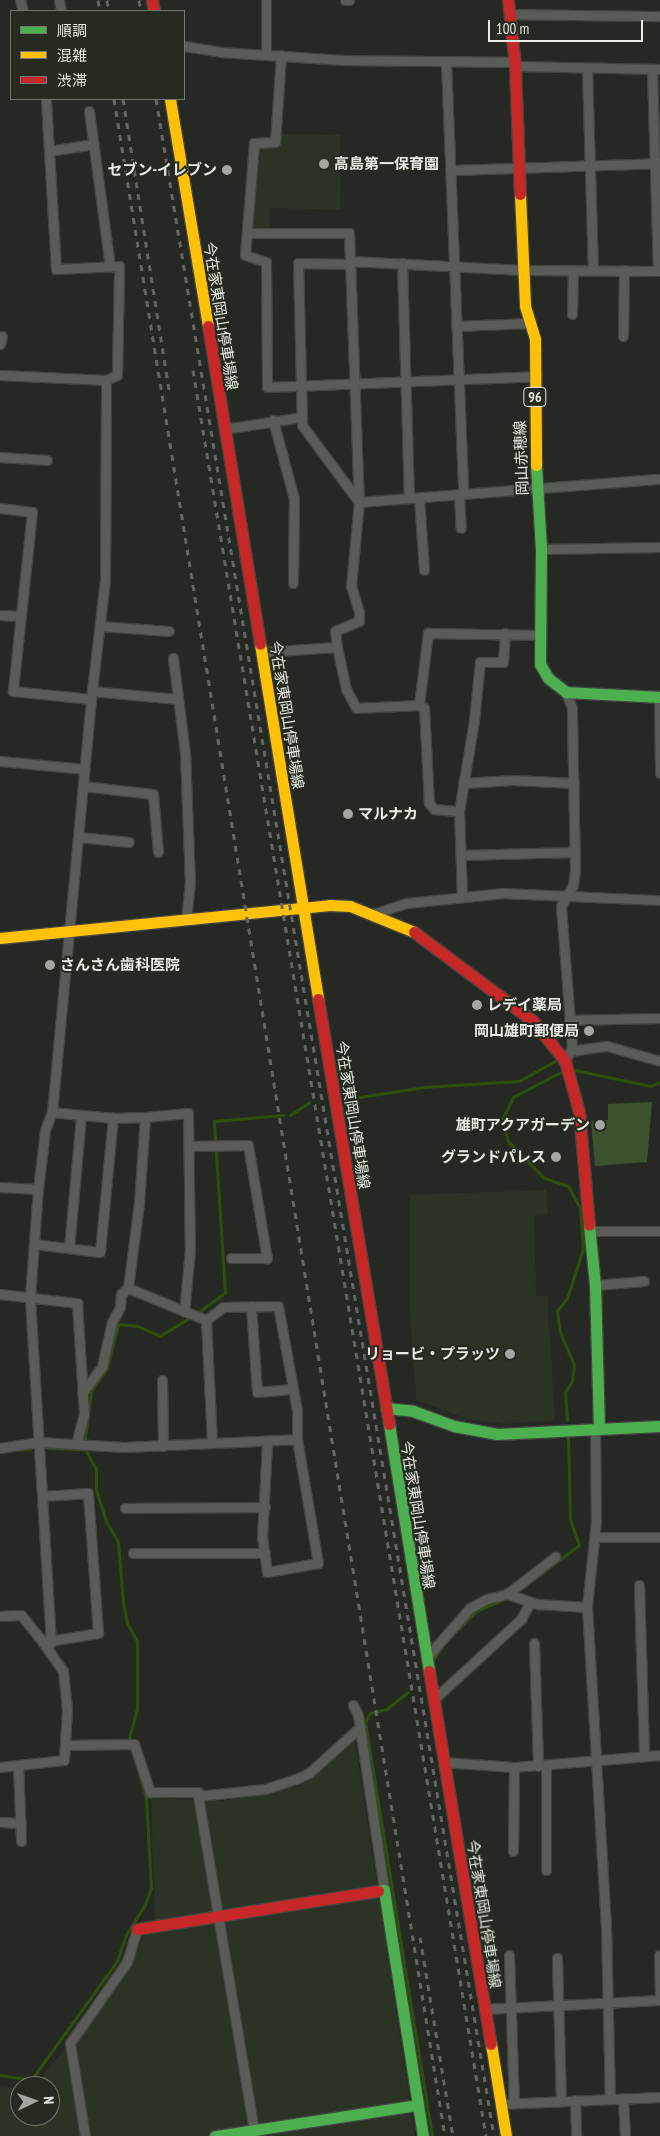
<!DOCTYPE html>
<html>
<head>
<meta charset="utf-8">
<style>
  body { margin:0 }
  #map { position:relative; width:660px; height:2136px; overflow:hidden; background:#262923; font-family:"PT Sans Narrow","Noto Sans JP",sans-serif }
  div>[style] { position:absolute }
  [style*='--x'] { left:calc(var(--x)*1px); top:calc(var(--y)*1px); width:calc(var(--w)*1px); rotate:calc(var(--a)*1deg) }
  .built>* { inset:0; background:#2b3325 }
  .green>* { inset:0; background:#3e512f }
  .stream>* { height:3px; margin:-1.5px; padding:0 1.5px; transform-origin:1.5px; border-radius:1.5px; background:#2f4f0b }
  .roads { filter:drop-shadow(1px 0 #424540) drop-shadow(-1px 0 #424540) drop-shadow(0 1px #424540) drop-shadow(0 -1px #424540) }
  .street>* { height:9px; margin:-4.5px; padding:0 4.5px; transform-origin:4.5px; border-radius:4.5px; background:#5a5c58 }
  .fast>* { height:11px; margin:-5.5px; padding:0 5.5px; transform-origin:5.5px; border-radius:5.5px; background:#4caf50 }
  .slow>* { height:11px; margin:-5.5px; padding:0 5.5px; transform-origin:5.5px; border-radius:5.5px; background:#ffc107 }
  .jam>* { height:11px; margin:-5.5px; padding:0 5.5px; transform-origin:5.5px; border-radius:5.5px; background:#c62828 }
  .rail>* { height:3px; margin-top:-1.5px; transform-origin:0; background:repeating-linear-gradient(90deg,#646663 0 6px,transparent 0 12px) }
  .dots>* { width:14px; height:14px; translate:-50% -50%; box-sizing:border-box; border:2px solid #252b21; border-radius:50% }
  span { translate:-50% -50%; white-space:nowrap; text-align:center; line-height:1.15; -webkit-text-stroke:4px #252b21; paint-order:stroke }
  .shield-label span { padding:1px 4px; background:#252b21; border:1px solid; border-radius:4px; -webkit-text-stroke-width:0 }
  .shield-label { font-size:14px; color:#e7ebe4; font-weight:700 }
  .poi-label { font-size:15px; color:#e7ebe4; font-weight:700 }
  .left { translate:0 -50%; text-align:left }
  .right { translate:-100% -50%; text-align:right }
  .street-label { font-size:15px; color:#e7ebe4 }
  .legend { position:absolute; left:10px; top:10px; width:175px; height:90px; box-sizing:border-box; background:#252b21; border:1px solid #73786f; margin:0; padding:6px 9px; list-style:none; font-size:15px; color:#e7ebe4 }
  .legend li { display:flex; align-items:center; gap:10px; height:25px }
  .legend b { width:25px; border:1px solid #73786f }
  .north { position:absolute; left:10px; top:2076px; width:50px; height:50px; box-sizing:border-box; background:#252b21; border:1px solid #73786f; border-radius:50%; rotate:87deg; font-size:14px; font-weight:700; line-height:20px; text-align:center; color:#e7ebe4 }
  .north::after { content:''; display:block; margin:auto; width:18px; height:22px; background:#a3a7a0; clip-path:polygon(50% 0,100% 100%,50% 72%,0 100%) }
  .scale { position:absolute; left:488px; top:20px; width:155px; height:22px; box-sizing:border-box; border:2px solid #e7ebe4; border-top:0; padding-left:6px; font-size:15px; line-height:18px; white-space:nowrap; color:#e7ebe4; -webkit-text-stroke:4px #252b21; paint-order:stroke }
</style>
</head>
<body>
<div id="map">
  <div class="built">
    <i style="clip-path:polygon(282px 134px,340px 135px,341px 210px,270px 208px,269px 229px,254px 229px,251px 226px,256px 149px,260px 146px,277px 146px)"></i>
    <i style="clip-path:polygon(546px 1190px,548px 1215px,534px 1216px,536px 1296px,547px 1295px,555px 1420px,504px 1424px,468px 1419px,416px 1400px,410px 1308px,410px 1195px)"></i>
    <i style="clip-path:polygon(355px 1741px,415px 2136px,0 2136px,0 2087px,20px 2089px,20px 2116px,50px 2116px,50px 2086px,34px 2086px,118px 1985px,155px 1917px,151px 1798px,223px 1801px,299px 1786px)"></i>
  </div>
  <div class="green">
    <i style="clip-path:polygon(652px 1102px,647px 1162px,595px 1166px,591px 1121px,608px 1120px,608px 1104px)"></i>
  </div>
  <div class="stream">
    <i style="--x:575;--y:1070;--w:77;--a:12"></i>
    <i style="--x:650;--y:1086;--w:11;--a:-22"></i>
    <i style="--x:561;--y:1072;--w:54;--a:152.5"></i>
    <i style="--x:513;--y:1097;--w:25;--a:116"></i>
    <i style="--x:502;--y:1120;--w:22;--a:74"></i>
    <i style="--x:508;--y:1141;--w:52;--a:45.8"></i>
    <i style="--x:544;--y:1178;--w:25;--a:18"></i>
    <i style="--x:568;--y:1186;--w:25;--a:61"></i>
    <i style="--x:580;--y:1208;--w:41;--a:85.8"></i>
    <i style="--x:583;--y:1249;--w:52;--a:108.1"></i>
    <i style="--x:567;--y:1298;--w:16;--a:128"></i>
    <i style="--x:557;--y:1311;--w:21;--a:82"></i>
    <i style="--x:560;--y:1332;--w:36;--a:67"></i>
    <i style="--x:574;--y:1365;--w:16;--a:97"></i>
    <i style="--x:572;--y:1381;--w:13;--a:122"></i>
    <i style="--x:565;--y:1392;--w:28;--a:86"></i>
    <i style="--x:341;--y:1100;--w:84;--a:-8.9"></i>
    <i style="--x:424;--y:1087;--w:95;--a:-3.6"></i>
    <i style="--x:519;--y:1081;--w:41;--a:-29.1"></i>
    <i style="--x:290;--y:1115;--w:23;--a:-34"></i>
    <i style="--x:197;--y:1313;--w:34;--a:-36"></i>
    <i style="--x:225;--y:1293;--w:172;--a:-93.7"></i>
    <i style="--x:214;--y:1121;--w:70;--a:-4.9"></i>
    <i style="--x:49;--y:1448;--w:35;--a:2"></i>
    <i style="--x:11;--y:1450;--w:19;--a:-3"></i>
    <i style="--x:514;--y:1594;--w:81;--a:-37"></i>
    <i style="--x:579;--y:1545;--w:28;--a:-109"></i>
    <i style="--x:570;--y:1519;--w:81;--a:-91.4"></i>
    <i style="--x:458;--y:1629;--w:25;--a:-45"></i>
    <i style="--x:476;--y:1611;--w:30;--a:-23"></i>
    <i style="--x:433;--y:1660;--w:22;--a:-56"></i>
    <i style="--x:408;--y:1692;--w:28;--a:142"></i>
    <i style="--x:386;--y:1709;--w:16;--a:166"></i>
    <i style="--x:370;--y:1713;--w:10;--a:119"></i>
    <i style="--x:365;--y:1722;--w:419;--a:80.8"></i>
    <i style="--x:0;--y:2075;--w:31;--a:9"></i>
    <i style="--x:31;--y:2080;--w:147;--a:-54.1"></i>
    <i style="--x:117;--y:1961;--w:28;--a:-71"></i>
    <i style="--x:126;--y:1935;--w:36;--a:-58"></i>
    <i style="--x:145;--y:1905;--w:18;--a:-71"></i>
    <i style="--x:151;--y:1888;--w:90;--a:-93.2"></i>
    <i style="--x:146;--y:1798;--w:62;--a:-105.8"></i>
    <i style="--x:129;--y:1738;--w:30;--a:-75"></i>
    <i style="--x:137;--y:1709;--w:68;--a:-90"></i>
    <i style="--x:137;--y:1641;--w:21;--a:-119"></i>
    <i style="--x:127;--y:1623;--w:20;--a:-101"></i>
    <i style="--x:123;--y:1603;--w:61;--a:-94.7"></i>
    <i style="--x:118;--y:1542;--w:24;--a:-120"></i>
    <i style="--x:106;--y:1521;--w:32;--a:-108"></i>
    <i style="--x:96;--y:1491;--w:22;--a:-90"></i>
    <i style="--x:96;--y:1469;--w:23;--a:-119"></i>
    <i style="--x:85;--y:1449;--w:11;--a:-90"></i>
    <i style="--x:85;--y:1438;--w:47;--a:-82.7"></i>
    <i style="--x:91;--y:1391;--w:28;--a:-55"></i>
    <i style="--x:107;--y:1368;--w:45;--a:-76"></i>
    <i style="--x:118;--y:1324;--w:20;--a:6"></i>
    <i style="--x:138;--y:1326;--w:24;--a:24"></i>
    <i style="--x:160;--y:1336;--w:38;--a:-32"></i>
  </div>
  <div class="roads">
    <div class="street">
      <i style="--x:20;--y:0;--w:11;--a:75"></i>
      <i style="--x:59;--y:0;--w:11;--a:80"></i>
      <i style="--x:266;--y:0;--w:54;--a:90"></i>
      <i style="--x:345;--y:0;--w:4;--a:0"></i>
      <i style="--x:510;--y:14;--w:150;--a:0.8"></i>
      <i style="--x:184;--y:46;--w:36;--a:9"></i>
      <i style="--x:220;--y:52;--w:124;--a:3.7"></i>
      <i style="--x:344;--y:60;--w:171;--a:0.7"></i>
      <i style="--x:281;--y:55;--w:87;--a:93.9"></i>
      <i style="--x:275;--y:142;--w:21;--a:177"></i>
      <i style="--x:254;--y:143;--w:112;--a:94.6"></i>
      <i style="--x:245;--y:255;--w:22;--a:18"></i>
      <i style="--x:266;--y:262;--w:125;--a:89.5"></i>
      <i style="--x:267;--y:387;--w:270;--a:-2.3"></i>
      <i style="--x:446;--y:62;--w:432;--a:87.7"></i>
      <i style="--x:515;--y:66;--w:145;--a:1.2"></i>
      <i style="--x:587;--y:69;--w:201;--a:88.3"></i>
      <i style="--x:652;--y:69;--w:202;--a:88.3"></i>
      <i style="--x:89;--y:111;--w:157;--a:82.3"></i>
      <i style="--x:49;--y:151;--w:45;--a:-9"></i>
      <i style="--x:450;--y:170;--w:210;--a:-1.9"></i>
      <i style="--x:247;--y:233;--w:102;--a:0"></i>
      <i style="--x:349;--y:233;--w:269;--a:87.9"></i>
      <i style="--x:359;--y:502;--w:302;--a:-4.4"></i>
      <i style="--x:350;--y:261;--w:173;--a:3"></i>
      <i style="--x:523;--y:270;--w:137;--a:0.4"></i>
      <i style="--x:402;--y:263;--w:235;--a:88.3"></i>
      <i style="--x:572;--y:314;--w:43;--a:-88.7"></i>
      <i style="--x:456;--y:326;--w:75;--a:-2.3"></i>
      <i style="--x:623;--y:336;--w:66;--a:-89.1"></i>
      <i style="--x:0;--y:344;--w:8;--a:-76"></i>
      <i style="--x:0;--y:375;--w:106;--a:2.7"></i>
      <i style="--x:106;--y:380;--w:12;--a:-24"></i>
      <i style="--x:117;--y:375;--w:109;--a:-88.9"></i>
      <i style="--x:119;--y:266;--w:63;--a:177.3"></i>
      <i style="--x:56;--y:269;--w:170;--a:-93.4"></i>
      <i style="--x:273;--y:420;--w:82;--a:75.1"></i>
      <i style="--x:294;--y:499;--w:84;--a:90.7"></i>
      <i style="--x:224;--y:429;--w:79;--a:-8.7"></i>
      <i style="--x:0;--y:457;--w:47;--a:3.7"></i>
      <i style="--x:459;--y:495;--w:33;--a:87"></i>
      <i style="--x:419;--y:498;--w:72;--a:86"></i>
      <i style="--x:0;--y:508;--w:32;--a:7"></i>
      <i style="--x:32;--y:512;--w:180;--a:96.1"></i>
      <i style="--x:13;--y:691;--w:78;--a:5.9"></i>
      <i style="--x:541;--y:549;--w:119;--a:-1"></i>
      <i style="--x:0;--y:615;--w:20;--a:3"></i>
      <i style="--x:100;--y:626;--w:69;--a:4.1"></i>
      <i style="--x:337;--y:647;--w:43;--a:77.9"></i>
      <i style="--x:346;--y:689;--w:21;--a:62"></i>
      <i style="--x:356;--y:708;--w:63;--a:-2.7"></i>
      <i style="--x:419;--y:705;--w:73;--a:-82.9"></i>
      <i style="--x:428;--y:633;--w:111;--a:1"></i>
      <i style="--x:261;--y:652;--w:76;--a:-3.8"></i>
      <i style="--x:337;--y:647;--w:16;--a:-97"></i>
      <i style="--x:335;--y:631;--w:26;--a:-23"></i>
      <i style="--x:359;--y:621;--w:9;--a:-90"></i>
      <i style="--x:359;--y:612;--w:27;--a:-107"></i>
      <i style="--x:351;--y:586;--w:84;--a:-84.6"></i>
      <i style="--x:359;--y:502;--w:96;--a:-126.5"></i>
      <i style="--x:302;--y:425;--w:162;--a:-91.4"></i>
      <i style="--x:298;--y:263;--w:52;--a:1.1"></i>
      <i style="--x:173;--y:658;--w:96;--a:82.8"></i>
      <i style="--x:185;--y:753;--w:129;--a:87.8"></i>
      <i style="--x:190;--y:882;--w:37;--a:96"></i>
      <i style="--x:92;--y:691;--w:86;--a:5.3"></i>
      <i style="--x:659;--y:697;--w:76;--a:89.2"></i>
      <i style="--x:419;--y:705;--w:6;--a:31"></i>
      <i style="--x:424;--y:708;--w:95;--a:87"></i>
      <i style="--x:429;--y:803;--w:8;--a:50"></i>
      <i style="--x:434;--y:809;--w:25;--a:5"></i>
      <i style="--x:0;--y:761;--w:85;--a:5.4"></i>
      <i style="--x:463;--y:783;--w:50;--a:-3.4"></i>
      <i style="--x:513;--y:780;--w:61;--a:2.8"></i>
      <i style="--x:83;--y:786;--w:70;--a:6.5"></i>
      <i style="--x:153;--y:794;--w:58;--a:85.1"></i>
      <i style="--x:79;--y:837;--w:50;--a:5.7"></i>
      <i style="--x:461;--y:855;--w:114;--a:-1.5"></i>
      <i style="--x:462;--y:896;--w:85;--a:-92"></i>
      <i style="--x:459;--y:811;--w:92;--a:-80.6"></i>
      <i style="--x:474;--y:720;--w:58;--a:-84.1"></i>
      <i style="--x:480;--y:662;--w:23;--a:0"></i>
      <i style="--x:503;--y:662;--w:29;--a:-86"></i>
      <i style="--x:376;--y:913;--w:33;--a:-18"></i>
      <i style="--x:407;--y:903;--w:97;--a:-5.9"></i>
      <i style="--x:503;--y:893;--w:157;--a:2.6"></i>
      <i style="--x:569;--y:1020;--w:91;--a:-1.3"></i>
      <i style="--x:570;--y:1051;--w:37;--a:-8"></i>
      <i style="--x:607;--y:1046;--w:55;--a:15.8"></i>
      <i style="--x:565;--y:1061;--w:16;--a:-63"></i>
      <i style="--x:572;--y:1047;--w:141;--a:-94.5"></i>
      <i style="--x:561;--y:906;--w:24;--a:-60"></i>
      <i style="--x:573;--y:885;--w:14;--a:-82"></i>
      <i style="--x:575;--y:871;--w:163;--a:-91.1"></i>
      <i style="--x:572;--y:708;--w:17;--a:-111"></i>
      <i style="--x:52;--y:1112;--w:61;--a:5.6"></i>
      <i style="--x:113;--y:1118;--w:32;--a:-2"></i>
      <i style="--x:145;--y:1117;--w:86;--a:94"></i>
      <i style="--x:139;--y:1203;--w:86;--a:97.4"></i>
      <i style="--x:128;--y:1288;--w:84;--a:22.3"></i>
      <i style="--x:206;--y:1320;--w:21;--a:-37"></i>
      <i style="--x:223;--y:1307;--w:55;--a:-1"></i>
      <i style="--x:278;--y:1306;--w:107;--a:79.7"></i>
      <i style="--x:297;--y:1411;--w:28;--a:90"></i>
      <i style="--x:297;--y:1439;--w:126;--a:80.4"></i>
      <i style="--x:318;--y:1563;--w:52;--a:170"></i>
      <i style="--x:267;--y:1572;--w:34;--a:-98"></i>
      <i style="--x:262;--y:1538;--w:97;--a:-87"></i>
      <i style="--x:145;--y:1117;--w:43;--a:-5.3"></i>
      <i style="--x:188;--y:1113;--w:137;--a:89.2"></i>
      <i style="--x:190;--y:1250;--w:62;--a:95.5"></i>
      <i style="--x:190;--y:1146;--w:58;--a:-1"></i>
      <i style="--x:248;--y:1145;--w:115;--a:80.5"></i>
      <i style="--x:267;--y:1258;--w:36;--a:180"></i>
      <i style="--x:0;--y:1187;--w:38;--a:3"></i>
      <i style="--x:590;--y:1231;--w:70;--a:0"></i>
      <i style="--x:34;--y:1244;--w:66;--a:6.9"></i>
      <i style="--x:100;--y:1252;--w:135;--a:-84.5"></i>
      <i style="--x:69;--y:1248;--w:133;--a:-84.8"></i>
      <i style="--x:595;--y:1285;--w:49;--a:-4.7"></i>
      <i style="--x:0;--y:1294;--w:78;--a:6.7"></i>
      <i style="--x:77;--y:1303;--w:111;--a:86.4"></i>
      <i style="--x:84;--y:1414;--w:31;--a:105"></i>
      <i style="--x:251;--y:1306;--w:86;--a:86"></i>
      <i style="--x:257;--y:1392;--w:36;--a:-5"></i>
      <i style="--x:206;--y:1320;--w:123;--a:87.2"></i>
      <i style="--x:162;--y:1380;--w:66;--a:89.1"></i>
      <i style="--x:82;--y:1393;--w:34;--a:-53"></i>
      <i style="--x:102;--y:1366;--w:45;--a:-77.2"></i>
      <i style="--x:112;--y:1322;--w:17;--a:-62"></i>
      <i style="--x:120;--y:1307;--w:13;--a:-86"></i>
      <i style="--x:121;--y:1294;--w:9;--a:-41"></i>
      <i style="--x:595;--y:1429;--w:92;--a:89.4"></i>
      <i style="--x:596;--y:1521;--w:86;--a:96"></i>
      <i style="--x:587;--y:1607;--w:321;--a:86.6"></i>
      <i style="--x:606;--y:1927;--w:172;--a:88.7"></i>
      <i style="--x:0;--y:1448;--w:39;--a:-9"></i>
      <i style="--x:39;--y:1442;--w:85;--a:3.4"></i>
      <i style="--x:124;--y:1447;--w:173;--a:-2.6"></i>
      <i style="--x:125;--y:1508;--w:140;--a:-0.4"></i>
      <i style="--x:595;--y:1537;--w:65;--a:0"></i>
      <i style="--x:133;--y:1553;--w:132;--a:0"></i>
      <i style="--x:639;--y:1585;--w:170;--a:88.3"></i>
      <i style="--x:507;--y:1594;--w:33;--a:18"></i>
      <i style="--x:538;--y:1604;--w:49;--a:3.5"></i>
      <i style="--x:0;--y:1616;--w:21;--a:-3"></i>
      <i style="--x:21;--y:1615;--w:35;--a:51"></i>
      <i style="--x:43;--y:1642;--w:56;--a:-9.3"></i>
      <i style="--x:98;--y:1633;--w:140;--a:-94.1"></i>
      <i style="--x:88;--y:1493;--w:45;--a:176.2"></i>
      <i style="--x:51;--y:1643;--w:347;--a:-93.5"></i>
      <i style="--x:30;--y:1297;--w:108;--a:-85.8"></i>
      <i style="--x:38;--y:1189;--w:59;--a:-83.2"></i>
      <i style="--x:45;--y:1130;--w:19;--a:-69"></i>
      <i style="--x:52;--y:1112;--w:415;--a:-84.6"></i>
      <i style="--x:91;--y:699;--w:120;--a:-83.3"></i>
      <i style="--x:105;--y:580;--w:200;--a:-89.7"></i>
      <i style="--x:534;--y:1643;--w:123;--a:88.1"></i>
      <i style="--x:426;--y:1658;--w:67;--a:-48.7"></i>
      <i style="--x:470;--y:1608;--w:19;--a:-28"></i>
      <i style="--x:487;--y:1599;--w:21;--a:-14"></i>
      <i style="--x:507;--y:1594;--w:61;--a:-37.6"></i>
      <i style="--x:433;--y:1700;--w:120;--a:-42.6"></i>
      <i style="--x:521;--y:1619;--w:19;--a:-62"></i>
      <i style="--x:353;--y:1705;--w:11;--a:63"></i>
      <i style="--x:358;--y:1715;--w:177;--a:81.5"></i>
      <i style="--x:67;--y:1745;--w:67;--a:-0.9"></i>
      <i style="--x:134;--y:1744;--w:51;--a:71.6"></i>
      <i style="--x:150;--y:1792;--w:48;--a:0"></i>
      <i style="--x:198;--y:1792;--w:4;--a:90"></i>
      <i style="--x:198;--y:1796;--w:67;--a:-6"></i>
      <i style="--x:265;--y:1789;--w:33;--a:-18"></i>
      <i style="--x:296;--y:1779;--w:14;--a:-25"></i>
      <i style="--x:309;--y:1773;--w:69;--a:-42"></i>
      <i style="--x:443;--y:1762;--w:71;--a:4"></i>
      <i style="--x:514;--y:1767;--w:146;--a:-4.7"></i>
      <i style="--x:18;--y:1765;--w:76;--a:87.7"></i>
      <i style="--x:0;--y:1767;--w:64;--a:-6.2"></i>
      <i style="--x:64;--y:1760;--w:51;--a:-86.6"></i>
      <i style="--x:67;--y:1709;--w:38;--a:-96"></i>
      <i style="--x:63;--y:1671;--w:35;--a:-125"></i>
      <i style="--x:198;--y:1796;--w:345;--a:80.5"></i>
      <i style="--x:0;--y:1822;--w:21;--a:3"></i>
      <i style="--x:513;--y:1851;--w:84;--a:-89.3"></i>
      <i style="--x:546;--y:1870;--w:105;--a:-90"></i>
      <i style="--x:509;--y:1955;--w:148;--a:88.1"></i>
      <i style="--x:659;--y:1955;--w:42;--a:88.6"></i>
      <i style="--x:557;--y:1958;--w:143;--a:88.4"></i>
      <i style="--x:484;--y:2009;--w:176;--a:-2.9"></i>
      <i style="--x:623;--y:2098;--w:38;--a:87"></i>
      <i style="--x:575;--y:2100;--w:36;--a:88"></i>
      <i style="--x:500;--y:2104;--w:160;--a:-2.5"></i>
      <i style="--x:85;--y:2136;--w:94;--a:-99.2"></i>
      <i style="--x:70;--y:2043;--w:99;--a:-54.9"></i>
      <i style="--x:127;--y:1962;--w:34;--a:-73"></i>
    </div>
    <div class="fast">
      <i style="--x:536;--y:465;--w:84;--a:86.6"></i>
      <i style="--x:541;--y:549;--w:115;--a:90.5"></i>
      <i style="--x:540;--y:664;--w:16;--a:60"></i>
      <i style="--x:548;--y:678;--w:23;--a:38"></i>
      <i style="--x:566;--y:692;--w:94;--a:3"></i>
      <i style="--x:589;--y:1225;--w:60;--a:84.3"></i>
      <i style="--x:595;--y:1285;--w:144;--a:88.4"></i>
      <i style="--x:386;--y:1408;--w:27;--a:6"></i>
      <i style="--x:413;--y:1411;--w:44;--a:20.1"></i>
      <i style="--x:454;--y:1426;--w:44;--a:10.5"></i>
      <i style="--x:497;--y:1434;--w:163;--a:-2.8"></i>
      <i style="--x:389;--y:1424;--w:250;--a:80.8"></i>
      <i style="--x:378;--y:1891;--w:6;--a:-9"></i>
      <i style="--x:384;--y:1890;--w:249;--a:81"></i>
      <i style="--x:215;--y:2136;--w:205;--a:-8.7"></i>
    </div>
    <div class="slow">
      <i style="--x:170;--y:99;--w:230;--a:80.5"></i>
      <i style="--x:520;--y:194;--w:112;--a:87.4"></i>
      <i style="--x:525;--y:306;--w:34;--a:73"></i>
      <i style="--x:535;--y:339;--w:126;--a:89.5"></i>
      <i style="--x:260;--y:644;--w:360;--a:80.7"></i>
      <i style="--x:0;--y:938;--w:331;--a:-5.7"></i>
      <i style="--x:329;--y:905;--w:21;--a:3"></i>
      <i style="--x:350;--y:906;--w:69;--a:22.1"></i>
      <i style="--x:491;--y:2044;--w:93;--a:80.7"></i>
    </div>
    <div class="jam">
      <i style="--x:152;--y:0;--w:11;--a:80"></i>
      <i style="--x:508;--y:0;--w:66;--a:83.9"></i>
      <i style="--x:515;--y:66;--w:128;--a:87.8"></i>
      <i style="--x:208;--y:326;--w:322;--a:80.7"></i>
      <i style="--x:414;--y:932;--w:149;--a:36.8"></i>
      <i style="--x:533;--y:1021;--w:51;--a:51.3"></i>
      <i style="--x:565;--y:1061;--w:53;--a:74.6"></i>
      <i style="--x:579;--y:1112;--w:113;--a:84.9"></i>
      <i style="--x:318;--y:999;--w:431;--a:80.5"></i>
      <i style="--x:429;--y:1671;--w:378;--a:80.6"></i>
      <i style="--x:137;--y:1929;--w:244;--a:-9"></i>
    </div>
  </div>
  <div class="rail">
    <i style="--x:98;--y:0;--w:11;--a:80"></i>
    <i style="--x:107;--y:0;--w:11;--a:80"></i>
    <i style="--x:139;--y:0;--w:11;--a:80"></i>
    <i style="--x:114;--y:99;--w:2064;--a:80.77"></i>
    <i style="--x:123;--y:99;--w:300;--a:81"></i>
    <i style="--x:156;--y:99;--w:2065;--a:80.58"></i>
    <i style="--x:193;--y:370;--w:1790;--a:80.58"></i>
    <i style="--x:420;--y:1937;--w:202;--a:80.6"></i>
  </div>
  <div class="dots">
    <i style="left:324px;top:164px;background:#a3a7a0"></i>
    <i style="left:227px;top:170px;background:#a3a7a0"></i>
    <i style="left:348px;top:814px;background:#a3a7a0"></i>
    <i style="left:50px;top:965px;background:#a3a7a0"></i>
    <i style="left:477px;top:1005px;background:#a3a7a0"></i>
    <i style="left:589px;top:1031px;background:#a3a7a0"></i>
    <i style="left:600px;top:1125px;background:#a3a7a0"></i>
    <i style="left:556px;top:1157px;background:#a3a7a0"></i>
    <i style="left:510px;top:1354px;background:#a3a7a0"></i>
  </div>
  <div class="shield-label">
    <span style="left:535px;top:397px">96</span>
  </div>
  <div class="poi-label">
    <span class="left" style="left:334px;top:164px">高島第一保育園</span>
    <span class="right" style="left:217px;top:170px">セブン-イレブン</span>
    <span class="left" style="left:358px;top:814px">マルナカ</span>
    <span class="left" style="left:60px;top:965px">さんさん歯科医院</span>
    <span class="left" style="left:487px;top:1005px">レデイ薬局</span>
    <span class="right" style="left:579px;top:1031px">岡山雄町郵便局</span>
    <span class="right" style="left:590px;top:1125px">雄町アクアガーデン</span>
    <span class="right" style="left:546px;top:1157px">グランドパレス</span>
    <span class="right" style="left:500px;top:1354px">リョービ・プラッツ</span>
  </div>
  <div class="street-label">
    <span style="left:221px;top:316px;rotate:81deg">今在家東岡山停車場線</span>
    <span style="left:521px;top:458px;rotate:-92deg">岡山赤穂線</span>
    <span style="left:287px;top:715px;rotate:81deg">今在家東岡山停車場線</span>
    <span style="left:353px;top:1115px;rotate:81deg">今在家東岡山停車場線</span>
    <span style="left:418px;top:1515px;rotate:81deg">今在家東岡山停車場線</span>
    <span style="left:484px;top:1914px;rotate:81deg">今在家東岡山停車場線</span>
  </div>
  <ul class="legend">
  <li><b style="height:6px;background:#4caf50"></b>順調</li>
  <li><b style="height:6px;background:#ffc107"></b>混雑</li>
  <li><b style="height:6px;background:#c62828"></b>渋滞</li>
  </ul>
  <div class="north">N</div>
  <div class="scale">100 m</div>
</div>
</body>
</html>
